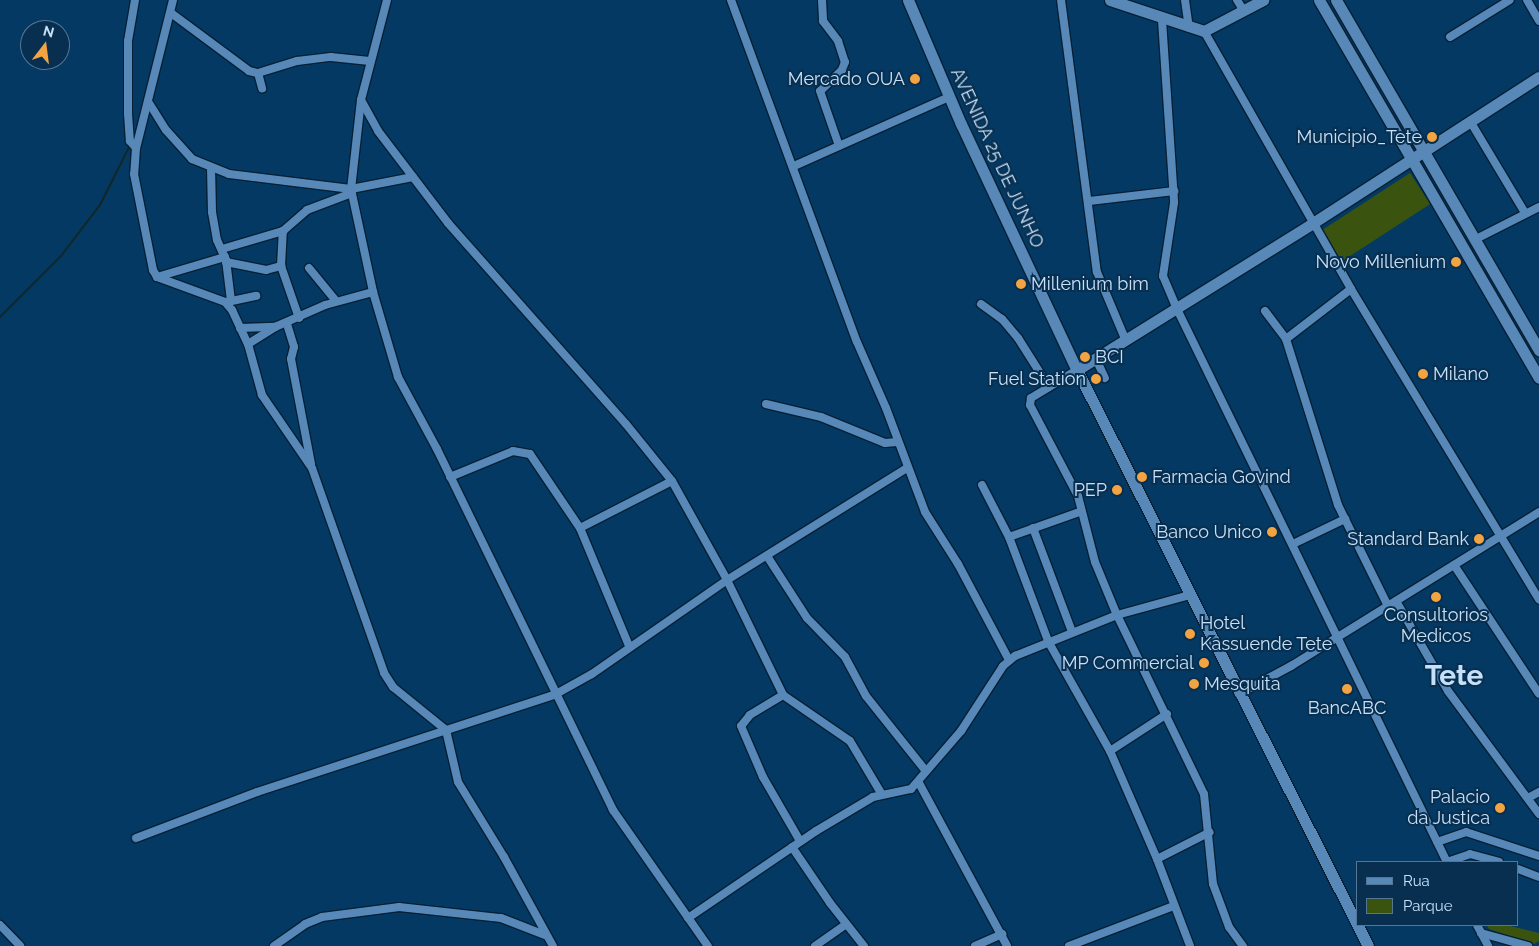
<!DOCTYPE html>
<html>
<head>
<meta charset="utf-8">
<style>
  body { margin:0 }
  #map { position:relative; width:1539px; height:946px; overflow:hidden; background:#033962; font-family:Raleway,sans-serif }
  div>[style] { position:absolute }
  [style*='--x'] { left:calc(var(--x)*1px); top:calc(var(--y)*1px); width:calc(var(--w)*1px); rotate:calc(var(--a)*1deg) }
  .green>* { inset:0; background:#3a5410; transform-origin:0 0 }
  .stream>* { height:2px; margin:-1px; padding:0 1px; transform-origin:1px; border-radius:1px; background:#122826 }
  .roads { filter:drop-shadow(1px 0 #062036) drop-shadow(-1px 0 #062036) drop-shadow(0 1px #062036) drop-shadow(0 -1px #062036) }
  .street>* { height:8px; margin:-4px; padding:0 4px; transform-origin:4px; border-radius:4px; background:#5788b7 }
  .secondary>* { height:11px; margin:-5.5px; padding:0 5.5px; transform-origin:5.5px; border-radius:5.5px; background:#5788b7 }
  .dots>* { width:14px; height:14px; translate:-50% -50%; box-sizing:border-box; border:2px solid #082f4f; border-radius:50% }
  span { translate:-50% -50%; white-space:nowrap; text-align:center; line-height:1.15; -webkit-text-stroke:4px #082f4f; paint-order:stroke }
  .poi-label { font-size:18px; color:#c6e0f9 }
  .right { translate:-100% -50%; text-align:right }
  .left { translate:0 -50%; text-align:left }
  .street-label { font-size:18px; color:#c6e0f9 }
  .town-label { font-size:28px; color:#c6e0f9; font-weight:700 }
  .legend { position:absolute; left:1356px; top:861px; width:162px; height:65px; box-sizing:border-box; background:#082f4f; border:1px solid #547693; margin:0; padding:6px 9px; list-style:none; font-size:15px; color:#c6e0f9 }
  .legend li { display:flex; align-items:center; gap:10px; height:25px }
  .legend b { width:25px; border:1px solid #547693 }
  .north { position:absolute; left:20px; top:20px; width:50px; height:50px; box-sizing:border-box; background:#082f4f; border:1px solid #547693; border-radius:50%; rotate:15deg; font-size:14px; font-weight:700; line-height:20px; text-align:center; color:#c6e0f9 }
  .north::after { content:''; display:block; margin:auto; width:18px; height:22px; background:#f3a442; clip-path:polygon(50% 0,100% 100%,50% 72%,0 100%) }
</style>
</head>
<body>
<div id="map">
  <div class="green">
    <i style="left:1410px;top:173px;width:37px;height:106px;rotate:57deg"></i>
    <i style="clip-path:polygon(1487px 925px,1506px 925px,1539px 933px,1539px 941px,1534px 944px,1489px 929px)"></i>
  </div>
  <div class="stream">
    <i style="--x:0;--y:317;--w:86;--a:-45"></i>
    <i style="--x:61;--y:256;--w:64;--a:-52.6"></i>
    <i style="--x:100;--y:205;--w:67;--a:-63.4"></i>
  </div>
  <div class="roads">
    <div class="street">
      <i style="--x:135;--y:0;--w:42;--a:99.7"></i>
      <i style="--x:128;--y:41;--w:73;--a:90"></i>
      <i style="--x:128;--y:114;--w:27;--a:86"></i>
      <i style="--x:130;--y:141;--w:9;--a:49"></i>
      <i style="--x:173;--y:0;--w:153;--a:104"></i>
      <i style="--x:136;--y:148;--w:26;--a:94"></i>
      <i style="--x:134;--y:174;--w:98;--a:78.8"></i>
      <i style="--x:153;--y:270;--w:8;--a:60"></i>
      <i style="--x:157;--y:277;--w:72;--a:20.2"></i>
      <i style="--x:225;--y:302;--w:11;--a:49"></i>
      <i style="--x:232;--y:310;--w:38;--a:65"></i>
      <i style="--x:248;--y:344;--w:53;--a:74.6"></i>
      <i style="--x:262;--y:395;--w:88;--a:55.6"></i>
      <i style="--x:312;--y:468;--w:217;--a:70.6"></i>
      <i style="--x:384;--y:673;--w:17;--a:57"></i>
      <i style="--x:393;--y:687;--w:68;--a:39.1"></i>
      <i style="--x:446;--y:730;--w:53;--a:77"></i>
      <i style="--x:458;--y:782;--w:88;--a:58.5"></i>
      <i style="--x:504;--y:857;--w:102;--a:61.2"></i>
      <i style="--x:387;--y:0;--w:103;--a:104.6"></i>
      <i style="--x:361;--y:100;--w:90;--a:96.4"></i>
      <i style="--x:351;--y:189;--w:105;--a:77.9"></i>
      <i style="--x:373;--y:292;--w:89;--a:73.6"></i>
      <i style="--x:398;--y:377;--w:82;--a:61.6"></i>
      <i style="--x:437;--y:449;--w:402;--a:64"></i>
      <i style="--x:613;--y:810;--w:166;--a:55.1"></i>
      <i style="--x:731;--y:0;--w:364;--a:69.8"></i>
      <i style="--x:857;--y:342;--w:72;--a:66.3"></i>
      <i style="--x:886;--y:408;--w:111;--a:69.4"></i>
      <i style="--x:925;--y:512;--w:62;--a:57.6"></i>
      <i style="--x:958;--y:564;--w:109;--a:62"></i>
      <i style="--x:822;--y:0;--w:21;--a:87"></i>
      <i style="--x:823;--y:21;--w:25;--a:53"></i>
      <i style="--x:838;--y:41;--w:22;--a:72"></i>
      <i style="--x:845;--y:62;--w:9;--a:111"></i>
      <i style="--x:842;--y:70;--w:30;--a:136"></i>
      <i style="--x:820;--y:91;--w:58;--a:70.9"></i>
      <i style="--x:1061;--y:0;--w:274;--a:82.5"></i>
      <i style="--x:1097;--y:272;--w:75;--a:67.2"></i>
      <i style="--x:1185;--y:0;--w:28;--a:82"></i>
      <i style="--x:1237;--y:0;--w:13;--a:58"></i>
      <i style="--x:1527;--y:0;--w:24;--a:60"></i>
      <i style="--x:171;--y:13;--w:97;--a:36.6"></i>
      <i style="--x:249;--y:71;--w:9;--a:13"></i>
      <i style="--x:258;--y:73;--w:41;--a:-17.1"></i>
      <i style="--x:297;--y:61;--w:34;--a:-7"></i>
      <i style="--x:331;--y:57;--w:39;--a:6"></i>
      <i style="--x:1162;--y:20;--w:183;--a:86.2"></i>
      <i style="--x:1174;--y:203;--w:74;--a:98.6"></i>
      <i style="--x:1163;--y:276;--w:36;--a:67"></i>
      <i style="--x:1177;--y:309;--w:615;--a:63.98"></i>
      <i style="--x:1204;--y:31;--w:297;--a:60.3"></i>
      <i style="--x:1351;--y:289;--w:363;--a:58.8"></i>
      <i style="--x:1450;--y:37;--w:70;--a:-31.7"></i>
      <i style="--x:258;--y:73;--w:16;--a:75"></i>
      <i style="--x:361;--y:100;--w:35;--a:61"></i>
      <i style="--x:378;--y:131;--w:116;--a:52.7"></i>
      <i style="--x:448;--y:223;--w:268;--a:48.5"></i>
      <i style="--x:626;--y:424;--w:73;--a:51.1"></i>
      <i style="--x:672;--y:481;--w:113;--a:60.9"></i>
      <i style="--x:727;--y:580;--w:128;--a:64"></i>
      <i style="--x:783;--y:695;--w:81;--a:34.5"></i>
      <i style="--x:850;--y:741;--w:61;--a:59.2"></i>
      <i style="--x:149;--y:103;--w:32;--a:58"></i>
      <i style="--x:166;--y:130;--w:39;--a:48"></i>
      <i style="--x:192;--y:159;--w:40;--a:22"></i>
      <i style="--x:229;--y:174;--w:123;--a:7"></i>
      <i style="--x:351;--y:189;--w:63;--a:-11"></i>
      <i style="--x:1470;--y:121;--w:107;--a:59.1"></i>
      <i style="--x:794;--y:166;--w:170;--a:-24"></i>
      <i style="--x:211;--y:168;--w:44;--a:88.7"></i>
      <i style="--x:212;--y:212;--w:28;--a:80"></i>
      <i style="--x:217;--y:240;--w:22;--a:66"></i>
      <i style="--x:226;--y:260;--w:41;--a:83"></i>
      <i style="--x:1089;--y:201;--w:86;--a:-6.7"></i>
      <i style="--x:1476;--y:239;--w:71;--a:-26.9"></i>
      <i style="--x:222;--y:249;--w:64;--a:-16.4"></i>
      <i style="--x:226;--y:262;--w:41;--a:11.3"></i>
      <i style="--x:266;--y:270;--w:16;--a:-15"></i>
      <i style="--x:309;--y:268;--w:43;--a:50.7"></i>
      <i style="--x:157;--y:277;--w:71;--a:-16.4"></i>
      <i style="--x:227;--y:302;--w:30;--a:-12"></i>
      <i style="--x:981;--y:304;--w:26;--a:36"></i>
      <i style="--x:1002;--y:319;--w:25;--a:50"></i>
      <i style="--x:1018;--y:338;--w:58;--a:57.7"></i>
      <i style="--x:1265;--y:311;--w:35;--a:53"></i>
      <i style="--x:1286;--y:339;--w:174;--a:72.6"></i>
      <i style="--x:1338;--y:505;--w:113;--a:63.7"></i>
      <i style="--x:299;--y:318;--w:55;--a:-109.1"></i>
      <i style="--x:281;--y:266;--w:35;--a:-87"></i>
      <i style="--x:283;--y:231;--w:32;--a:-41"></i>
      <i style="--x:307;--y:210;--w:48;--a:-20.7"></i>
      <i style="--x:287;--y:324;--w:24;--a:73"></i>
      <i style="--x:294;--y:347;--w:12;--a:104"></i>
      <i style="--x:291;--y:359;--w:107;--a:79.2"></i>
      <i style="--x:240;--y:328;--w:35;--a:-2"></i>
      <i style="--x:1286;--y:339;--w:82;--a:-37.6"></i>
      <i style="--x:248;--y:344;--w:32;--a:-32"></i>
      <i style="--x:275;--y:327;--w:55;--a:-23.7"></i>
      <i style="--x:325;--y:305;--w:50;--a:-15.2"></i>
      <i style="--x:1096;--y:359;--w:21;--a:65"></i>
      <i style="--x:1077;--y:370;--w:54;--a:148.7"></i>
      <i style="--x:1031;--y:398;--w:7;--a:98"></i>
      <i style="--x:1030;--y:405;--w:103;--a:62.2"></i>
      <i style="--x:1078;--y:496;--w:68;--a:75.6"></i>
      <i style="--x:1095;--y:562;--w:57;--a:67.5"></i>
      <i style="--x:1117;--y:615;--w:199;--a:64.1"></i>
      <i style="--x:1204;--y:794;--w:90;--a:84.3"></i>
      <i style="--x:1213;--y:884;--w:46;--a:69.6"></i>
      <i style="--x:1229;--y:927;--w:24;--a:54"></i>
      <i style="--x:766;--y:404;--w:57;--a:13.3"></i>
      <i style="--x:821;--y:417;--w:69;--a:22.1"></i>
      <i style="--x:885;--y:443;--w:12;--a:-5"></i>
      <i style="--x:450;--y:477;--w:68;--a:-22.4"></i>
      <i style="--x:513;--y:451;--w:17;--a:10"></i>
      <i style="--x:530;--y:454;--w:89;--a:56"></i>
      <i style="--x:580;--y:528;--w:128;--a:67.4"></i>
      <i style="--x:982;--y:485;--w:59;--a:62.6"></i>
      <i style="--x:1009;--y:537;--w:111;--a:69.4"></i>
      <i style="--x:1048;--y:641;--w:126;--a:60.6"></i>
      <i style="--x:1110;--y:751;--w:118;--a:66.5"></i>
      <i style="--x:1157;--y:859;--w:93;--a:69.2"></i>
      <i style="--x:580;--y:528;--w:103;--a:-27.1"></i>
      <i style="--x:1033;--y:528;--w:111;--a:69.4"></i>
      <i style="--x:1009;--y:537;--w:77;--a:-19.6"></i>
      <i style="--x:1293;--y:544;--w:58;--a:-25.7"></i>
      <i style="--x:767;--y:556;--w:74;--a:57.2"></i>
      <i style="--x:807;--y:618;--w:54;--a:45.7"></i>
      <i style="--x:845;--y:657;--w:44;--a:61.7"></i>
      <i style="--x:866;--y:696;--w:95;--a:51.4"></i>
      <i style="--x:1454;--y:565;--w:154;--a:56.6"></i>
      <i style="--x:1396;--y:601;--w:104;--a:60"></i>
      <i style="--x:1448;--y:691;--w:153;--a:53.5"></i>
      <i style="--x:1239;--y:694;--w:59;--a:-28.3"></i>
      <i style="--x:1291;--y:666;--w:292;--a:-31.8"></i>
      <i style="--x:783;--y:695;--w:39;--a:149"></i>
      <i style="--x:750;--y:715;--w:14;--a:129"></i>
      <i style="--x:741;--y:726;--w:56;--a:66.7"></i>
      <i style="--x:763;--y:777;--w:74;--a:60"></i>
      <i style="--x:1110;--y:751;--w:68;--a:-33"></i>
      <i style="--x:919;--y:783;--w:185;--a:61.6"></i>
      <i style="--x:1528;--y:798;--w:13;--a:-29"></i>
      <i style="--x:136;--y:838;--w:129;--a:-20.8"></i>
      <i style="--x:257;--y:792;--w:315;--a:-18.1"></i>
      <i style="--x:556;--y:694;--w:41;--a:-29.1"></i>
      <i style="--x:592;--y:674;--w:165;--a:-34.8"></i>
      <i style="--x:727;--y:580;--w:212;--a:-31.9"></i>
      <i style="--x:1437;--y:842;--w:31;--a:-19"></i>
      <i style="--x:1466;--y:832;--w:77;--a:18.2"></i>
      <i style="--x:792;--y:847;--w:68;--a:55.8"></i>
      <i style="--x:830;--y:903;--w:55;--a:51.7"></i>
      <i style="--x:1157;--y:859;--w:59;--a:-27"></i>
      <i style="--x:1447;--y:862;--w:24;--a:-19"></i>
      <i style="--x:1470;--y:854;--w:30;--a:15"></i>
      <i style="--x:1518;--y:869;--w:22;--a:21"></i>
      <i style="--x:688;--y:918;--w:155;--a:-34.2"></i>
      <i style="--x:816;--y:831;--w:66;--a:-30.8"></i>
      <i style="--x:873;--y:797;--w:39;--a:-12"></i>
      <i style="--x:911;--y:789;--w:77;--a:-49.2"></i>
      <i style="--x:961;--y:731;--w:77;--a:-57.1"></i>
      <i style="--x:1003;--y:666;--w:16;--a:-40"></i>
      <i style="--x:1015;--y:656;--w:110;--a:-21.9"></i>
      <i style="--x:1117;--y:615;--w:76;--a:-15.3"></i>
      <i style="--x:0;--y:925;--w:29;--a:46"></i>
      <i style="--x:1477;--y:925;--w:24;--a:62"></i>
      <i style="--x:1481;--y:933;--w:49;--a:15.5"></i>
      <i style="--x:274;--y:946;--w:38;--a:-35"></i>
      <i style="--x:305;--y:924;--w:18;--a:-22"></i>
      <i style="--x:322;--y:917;--w:78;--a:-7.4"></i>
      <i style="--x:399;--y:907;--w:103;--a:6.2"></i>
      <i style="--x:501;--y:918;--w:47;--a:21.1"></i>
      <i style="--x:815;--y:946;--w:38;--a:-35"></i>
      <i style="--x:975;--y:946;--w:30;--a:-24"></i>
      <i style="--x:1069;--y:946;--w:112;--a:-20.9"></i>
    </div>
    <div class="secondary">
      <i style="--x:908;--y:0;--w:135;--a:66.9"></i>
      <i style="--x:961;--y:124;--w:272;--a:64.8"></i>
      <i style="--x:1077;--y:370;--w:645;--a:63.2"></i>
      <i style="--x:1110;--y:0;--w:99;--a:18.3"></i>
      <i style="--x:1204;--y:31;--w:67;--a:-27.7"></i>
      <i style="--x:1319;--y:0;--w:437;--a:59.8"></i>
      <i style="--x:1336;--y:0;--w:405;--a:59.9"></i>
      <i style="--x:1077;--y:370;--w:278;--a:-31.9"></i>
      <i style="--x:1313;--y:223;--w:269;--a:-32.9"></i>
    </div>
  </div>
  <div class="dots">
    <i style="left:915px;top:79px;background:#f3a442"></i>
    <i style="left:1432px;top:137px;background:#f3a442"></i>
    <i style="left:1456px;top:262px;background:#f3a442"></i>
    <i style="left:1021px;top:284px;background:#f3a442"></i>
    <i style="left:1085px;top:357px;background:#f3a442"></i>
    <i style="left:1423px;top:374px;background:#f3a442"></i>
    <i style="left:1096px;top:379px;background:#f3a442"></i>
    <i style="left:1142px;top:477px;background:#f3a442"></i>
    <i style="left:1117px;top:490px;background:#f3a442"></i>
    <i style="left:1272px;top:532px;background:#f3a442"></i>
    <i style="left:1479px;top:539px;background:#f3a442"></i>
    <i style="left:1436px;top:597px;background:#f3a442"></i>
    <i style="left:1190px;top:634px;background:#f3a442"></i>
    <i style="left:1204px;top:663px;background:#f3a442"></i>
    <i style="left:1194px;top:684px;background:#f3a442"></i>
    <i style="left:1347px;top:689px;background:#f3a442"></i>
    <i style="left:1500px;top:808px;background:#f3a442"></i>
  </div>
  <div class="poi-label">
    <span class="right" style="left:905px;top:79px">Mercado OUA</span>
    <span class="right" style="left:1422px;top:137px">Municipio_Tete</span>
    <span class="right" style="left:1446px;top:262px">Novo Millenium</span>
    <span class="left" style="left:1031px;top:284px">Millenium bim</span>
    <span class="left" style="left:1095px;top:357px">BCI</span>
    <span class="left" style="left:1433px;top:374px">Milano</span>
    <span class="right" style="left:1086px;top:379px">Fuel Station</span>
    <span class="left" style="left:1152px;top:477px">Farmacia Govind</span>
    <span class="right" style="left:1107px;top:490px">PEP</span>
    <span class="right" style="left:1262px;top:532px">Banco Unico</span>
    <span class="right" style="left:1469px;top:539px">Standard Bank</span>
    <span style="left:1436px;top:626px">Consultorios<br>Medicos</span>
    <span class="left" style="left:1200px;top:634px">Hotel<br>Kassuende Tete</span>
    <span class="right" style="left:1194px;top:663px">MP Commercial</span>
    <span class="left" style="left:1204px;top:684px">Mesquita</span>
    <span style="left:1347px;top:708px">BancABC</span>
    <span class="right" style="left:1490px;top:808px">Palacio<br>da Justica</span>
  </div>
  <div class="street-label">
    <span style="left:997px;top:158px;rotate:65deg">AVENIDA 25 DE JUNHO</span>
  </div>
  <div class="town-label">
    <span style="left:1454px;top:676px">Tete</span>
  </div>
  <ul class="legend">
  <li><b style="height:6px;background:#5788b7"></b>Rua</li>
  <li><b style="height:14px;background:#3a5410"></b>Parque</li>
  </ul>
  <div class="north">N</div>
</div>
</body>
</html>
